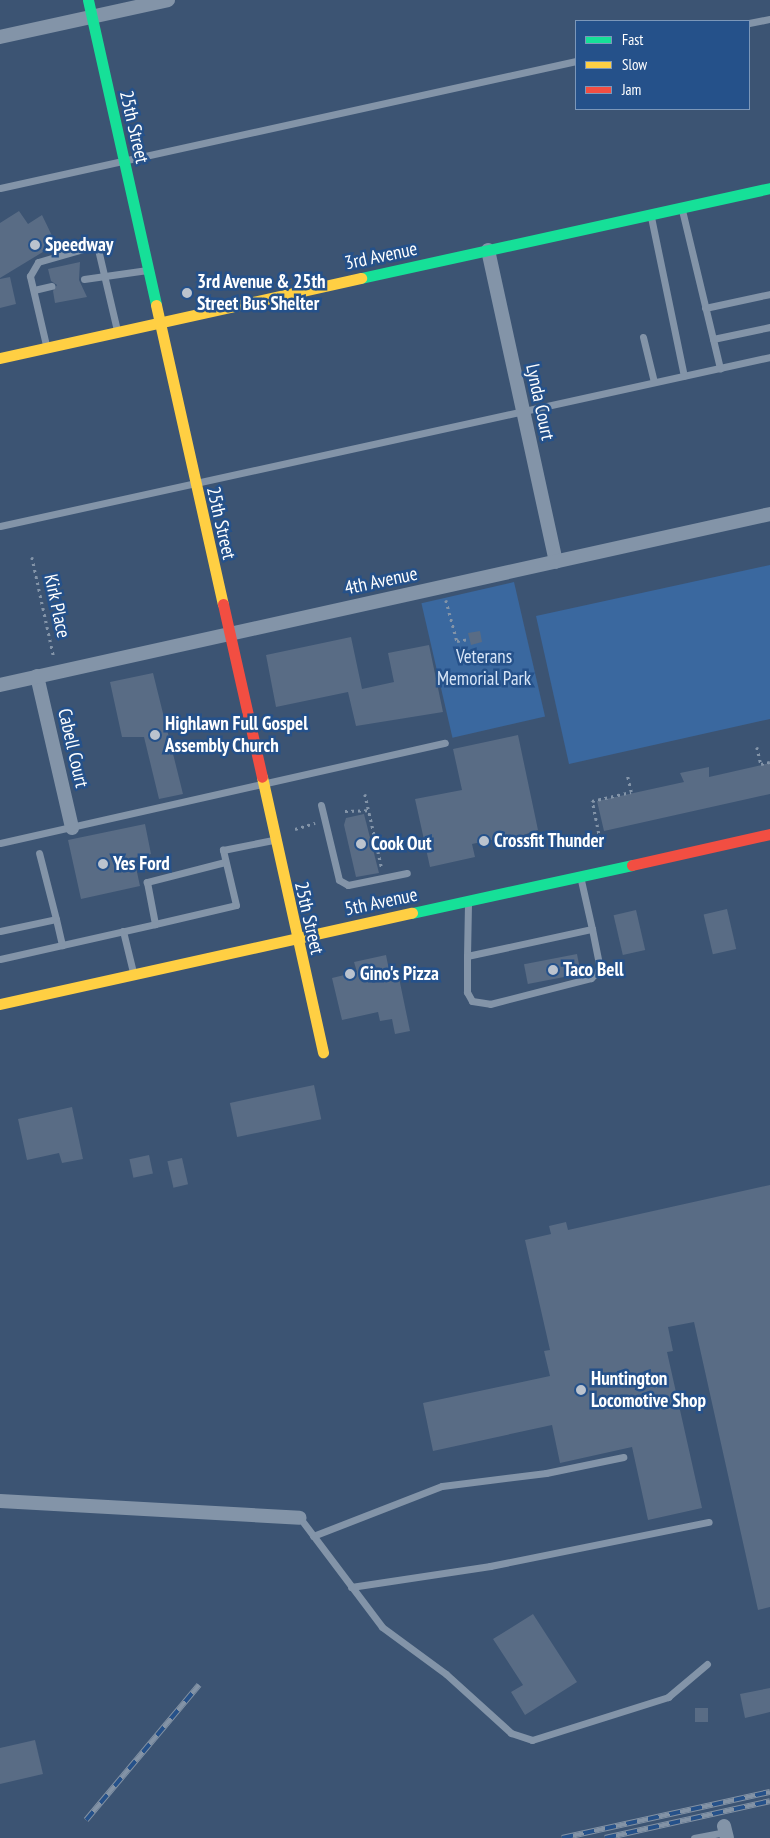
<!DOCTYPE html>
<html>
<head>
<meta charset="utf-8">
<style>
  body { margin:0 }
  #map { position:relative; width:770px; height:1838px; overflow:hidden; background:#3c5473; font-family:"PT Sans Narrow",sans-serif }
  div>[style] { position:absolute }
  [style*='--x'] { left:calc(var(--x)*1px); top:calc(var(--y)*1px); width:calc(var(--w)*1px); rotate:calc(var(--a)*1deg) }
  .green>* { inset:0; background:#3a689f; transform-origin:0 0 }
  .building>* { inset:0; background:#596c85; transform-origin:0 0 }
  .path>* { height:2.5px; margin-top:-1.25px; transform-origin:0; background:repeating-linear-gradient(90deg,#8394a8 0 2.5px,transparent 0 6.5px) }
  .lane>* { height:7px; margin:-3.5px; padding:0 3.5px; transform-origin:3.5px; border-radius:3.5px; background:#8394a8 }
  .street>* { height:14px; margin:-7px; padding:0 7px; transform-origin:7px; border-radius:7px; background:#8394a8 }
  .fast>* { height:11px; margin:-5.5px; padding:0 5.5px; transform-origin:5.5px; border-radius:5.5px; background:#16e098 }
  .slow>* { height:11px; margin:-5.5px; padding:0 5.5px; transform-origin:5.5px; border-radius:5.5px; background:#ffcf43 }
  .jam>* { height:11px; margin:-5.5px; padding:0 5.5px; transform-origin:5.5px; border-radius:5.5px; background:#f24e42 }
  .rail>* { height:5.5px; margin-top:-2.75px; transform-origin:0; background:repeating-linear-gradient(90deg,#25518a 0 11px,#8393a6 0 22px); box-sizing:border-box; border-block:1px solid #8393a6 }
  .dots>* { width:14px; height:14px; translate:-50% -50%; box-sizing:border-box; border:2px solid #25518a; border-radius:50% }
  span { translate:-50% -50%; white-space:nowrap; text-align:center; line-height:1.15; -webkit-text-stroke:5px #25518a; paint-order:stroke }
  .street-label { font-size:19px; color:#fff }
  .poi-label { font-size:19px; color:#fff; font-weight:700 }
  .left { translate:0 -50%; text-align:left }
  .park-label { font-size:19px; color:#d7e5f7 }
  .legend { position:absolute; left:575px; top:20px; width:175px; height:90px; box-sizing:border-box; background:#25518a; border:1px solid #7c97b9; margin:0; padding:6px 9px; list-style:none; font-size:15px; color:#fff }
  .legend li { display:flex; align-items:center; gap:10px; height:25px }
  .legend b { width:25px; border:1px solid #7c97b9 }
</style>
</head>
<body>
<div id="map">
  <div class="green">
    <i style="clip-path:polygon(770px 565px,770px 719px,569px 764px,536px 616px)"></i>
    <i style="left:514px;top:582px;width:138px;height:95px;rotate:77deg"></i>
  </div>
  <div class="building">
    <i style="clip-path:polygon(19px 211px,28px 224px,42px 215px,56px 244px,0 278px,0 223px)"></i>
    <i style="clip-path:polygon(80px 262px,79px 280px,87px 297px,55px 303px,53px 291px,57px 285px,51px 281px,48px 269px)"></i>
    <i style="clip-path:polygon(10px 277px,16px 304px,0 308px,0 279px)"></i>
    <i style="clip-path:polygon(480px 631px,482px 642px,471px 645px,468px 633px)"></i>
    <i style="clip-path:polygon(351px 637px,362px 689px,394px 682px,388px 653px,429px 645px,443px 712px,356px 726px,348px 692px,276px 707px,266px 655px)"></i>
    <i style="clip-path:polygon(153px 673px,183px 794px,159px 799px,144px 737px,122px 737px,110px 682px)"></i>
    <i style="clip-path:polygon(518px 735px,538px 830px,497px 844px,496px 839px,472px 844px,475px 857px,430px 867px,415px 799px,462px 790px,453px 749px)"></i>
    <i style="clip-path:polygon(770px 763px,770px 794px,604px 831px,597px 801px,684px 782px,680px 773px,709px 767px,709px 777px)"></i>
    <i style="clip-path:polygon(364px 814px,379px 873px,356px 877px,344px 825px,346px 818px)"></i>
    <i style="clip-path:polygon(145px 824px,151px 854px,134px 858px,140px 886px,81px 899px,68px 840px)"></i>
    <i style="left:727px;top:909px;width:41px;height:24px;rotate:77deg"></i>
    <i style="left:636px;top:910px;width:41px;height:23px;rotate:77deg"></i>
    <i style="left:577px;top:954px;width:20px;height:54px;rotate:79deg"></i>
    <i style="clip-path:polygon(386px 955px,390px 975px,398px 973px,410px 1031px,395px 1034px,392px 1019px,380px 1021px,378px 1012px,342px 1020px,332px 978px,357px 972px,354px 962px)"></i>
    <i style="left:314px;top:1085px;width:35px;height:86px;rotate:78deg"></i>
    <i style="clip-path:polygon(72px 1107px,83px 1159px,62px 1163px,59px 1153px,27px 1160px,18px 1119px)"></i>
    <i style="left:149px;top:1155px;width:19px;height:20px;rotate:78deg"></i>
    <i style="left:182px;top:1158px;width:27px;height:15px;rotate:77deg"></i>
    <i style="clip-path:polygon(770px 1185px,770px 1607px,758px 1610px,694px 1322px,668px 1327px,673px 1351px,667px 1352px,702px 1508px,648px 1520px,632px 1447px,560px 1463px,552px 1425px,433px 1451px,423px 1403px,550px 1376px,544px 1351px,550px 1350px,525px 1240px,551px 1234px,549px 1226px,566px 1222px,568px 1230px)"></i>
    <i style="clip-path:polygon(533px 1614px,577px 1682px,525px 1715px,511px 1692px,523px 1685px,493px 1639px)"></i>
    <i style="clip-path:polygon(770px 1688px,770px 1712px,745px 1718px,740px 1694px)"></i>
    <i style="left:708px;top:1708px;width:14px;height:13px;rotate:90deg"></i>
    <i style="clip-path:polygon(35px 1740px,43px 1774px,0 1784px,0 1748px)"></i>
  </div>
  <div class="path">
    <i style="--x:32;--y:557;--w:103;--a:77.7"></i>
    <i style="--x:446;--y:600;--w:42;--a:75"></i>
    <i style="--x:457;--y:641;--w:12;--a:-9"></i>
    <i style="--x:757;--y:747;--w:17;--a:77"></i>
    <i style="--x:761;--y:764;--w:9;--a:-13"></i>
    <i style="--x:365;--y:794;--w:77;--a:77.2"></i>
    <i style="--x:345;--y:811;--w:24;--a:-2"></i>
    <i style="--x:295;--y:829;--w:21;--a:-17"></i>
    <i style="--x:601;--y:846;--w:46;--a:-101.3"></i>
    <i style="--x:592;--y:801;--w:40;--a:-13"></i>
    <i style="--x:631;--y:792;--w:17;--a:-103"></i>
  </div>
  <div class="lane">
    <i style="--x:749;--y:23;--w:21;--a:-11"></i>
    <i style="--x:0;--y:188;--w:590;--a:-12.43"></i>
    <i style="--x:682;--y:210;--w:163;--a:76.5"></i>
    <i style="--x:651;--y:217;--w:162;--a:78.3"></i>
    <i style="--x:84;--y:279;--w:64;--a:-8.1"></i>
    <i style="--x:34;--y:290;--w:18;--a:-13"></i>
    <i style="--x:705;--y:308;--w:66;--a:-12.2"></i>
    <i style="--x:643;--y:337;--w:46;--a:76.3"></i>
    <i style="--x:713;--y:339;--w:58;--a:-11.9"></i>
    <i style="--x:46;--y:345;--w:71;--a:-103.1"></i>
    <i style="--x:30;--y:276;--w:16;--a:-60"></i>
    <i style="--x:38;--y:262;--w:61;--a:-16.1"></i>
    <i style="--x:97;--y:245;--w:87;--a:76.8"></i>
    <i style="--x:0;--y:526;--w:788;--a:-12.38"></i>
    <i style="--x:321;--y:805;--w:77;--a:76.5"></i>
    <i style="--x:339;--y:880;--w:10;--a:29"></i>
    <i style="--x:348;--y:885;--w:60;--a:-11.5"></i>
    <i style="--x:0;--y:843;--w:456;--a:-12.7"></i>
    <i style="--x:225;--y:862;--w:81;--a:165.6"></i>
    <i style="--x:147;--y:882;--w:43;--a:79.2"></i>
    <i style="--x:155;--y:924;--w:83;--a:-13.2"></i>
    <i style="--x:236;--y:905;--w:57;--a:-103.3"></i>
    <i style="--x:223;--y:850;--w:51;--a:-11.3"></i>
    <i style="--x:468;--y:904;--w:52;--a:91.1"></i>
    <i style="--x:467;--y:956;--w:128;--a:-12.2"></i>
    <i style="--x:592;--y:929;--w:50;--a:-102.7"></i>
    <i style="--x:56;--y:919;--w:27;--a:77"></i>
    <i style="--x:0;--y:931;--w:57;--a:-12.1"></i>
    <i style="--x:56;--y:919;--w:68;--a:-104.4"></i>
    <i style="--x:123;--y:931;--w:42;--a:76.3"></i>
    <i style="--x:467;--y:956;--w:36;--a:90"></i>
    <i style="--x:467;--y:992;--w:10;--a:61"></i>
    <i style="--x:472;--y:1001;--w:18;--a:9"></i>
    <i style="--x:490;--y:1004;--w:104;--a:-14.4"></i>
    <i style="--x:591;--y:978;--w:13;--a:-45"></i>
    <i style="--x:600;--y:969;--w:41;--a:-101.3"></i>
    <i style="--x:0;--y:959;--w:159;--a:-12.7"></i>
    <i style="--x:300;--y:1518;--w:136;--a:53"></i>
    <i style="--x:382;--y:1627;--w:79;--a:36.3"></i>
    <i style="--x:446;--y:1674;--w:88;--a:42.2"></i>
    <i style="--x:511;--y:1733;--w:22;--a:18"></i>
    <i style="--x:532;--y:1740;--w:143;--a:-17.5"></i>
    <i style="--x:668;--y:1697;--w:51;--a:-40.2"></i>
    <i style="--x:313;--y:1536;--w:138;--a:-21.2"></i>
    <i style="--x:442;--y:1486;--w:105;--a:-7.1"></i>
    <i style="--x:546;--y:1473;--w:79;--a:-11.7"></i>
    <i style="--x:351;--y:1587;--w:141;--a:-8.6"></i>
    <i style="--x:490;--y:1566;--w:223;--a:-11.4"></i>
    <i style="--x:694;--y:1838;--w:32;--a:-11"></i>
  </div>
  <div class="street">
    <i style="--x:0;--y:37;--w:172;--a:-12.4"></i>
    <i style="--x:488;--y:250;--w:319;--a:77.7"></i>
    <i style="--x:37;--y:676;--w:156;--a:77"></i>
    <i style="--x:0;--y:685;--w:789;--a:-12.52"></i>
    <i style="--x:0;--y:1501;--w:300;--a:3.2"></i>
    <i style="--x:724;--y:1826;--w:12;--a:76"></i>
  </div>
  <div class="fast">
    <i style="--x:88;--y:0;--w:312;--a:77.4"></i>
    <i style="--x:361;--y:278;--w:419;--a:-12.4"></i>
    <i style="--x:412;--y:913;--w:225;--a:-12.3"></i>
  </div>
  <div class="slow">
    <i style="--x:156;--y:305;--w:306;--a:77.4"></i>
    <i style="--x:0;--y:358;--w:370;--a:-12.5"></i>
    <i style="--x:262;--y:777;--w:282;--a:77.5"></i>
    <i style="--x:0;--y:1004;--w:422;--a:-12.5"></i>
  </div>
  <div class="jam">
    <i style="--x:223;--y:604;--w:177;--a:77.3"></i>
    <i style="--x:632;--y:865;--w:141;--a:-12.7"></i>
  </div>
  <div class="rail">
    <i style="--x:86;--y:1820;--w:176;--a:-50.1"></i>
    <i style="--x:562;--y:1838;--w:213;--a:-12.5"></i>
    <i style="--x:605;--y:1838;--w:169;--a:-12.6"></i>
  </div>
  <div class="dots">
    <i style="left:35px;top:245px;background:#bbc3ce"></i>
    <i style="left:187px;top:293px;background:#bbc3ce"></i>
    <i style="left:155px;top:735px;background:#bbc3ce"></i>
    <i style="left:484px;top:841px;background:#bbc3ce"></i>
    <i style="left:361px;top:844px;background:#bbc3ce"></i>
    <i style="left:103px;top:864px;background:#bbc3ce"></i>
    <i style="left:553px;top:970px;background:#bbc3ce"></i>
    <i style="left:350px;top:974px;background:#bbc3ce"></i>
    <i style="left:581px;top:1390px;background:#bbc3ce"></i>
  </div>
  <div class="street-label">
    <span style="left:134px;top:127px;rotate:77deg">25th Street</span>
    <span style="left:381px;top:256px;rotate:-12deg">3rd Avenue</span>
    <span style="left:540px;top:402px;rotate:78deg">Lynda Court</span>
    <span style="left:221px;top:523px;rotate:77deg">25th Street</span>
    <span style="left:381px;top:581px;rotate:-12deg">4th Avenue</span>
    <span style="left:57px;top:606px;rotate:78deg">Kirk Place</span>
    <span style="left:73px;top:748px;rotate:77deg">Cabell Court</span>
    <span style="left:381px;top:902px;rotate:-12deg">5th Avenue</span>
    <span style="left:309px;top:918px;rotate:77deg">25th Street</span>
  </div>
  <div class="poi-label">
    <span class="left" style="left:45px;top:245px">Speedway</span>
    <span class="left" style="left:197px;top:293px">3rd Avenue &amp; 25th<br>Street Bus Shelter</span>
    <span class="left" style="left:165px;top:735px">Highlawn Full Gospel<br>Assembly Church</span>
    <span class="left" style="left:494px;top:841px">Crossfit Thunder</span>
    <span class="left" style="left:371px;top:844px">Cook Out</span>
    <span class="left" style="left:113px;top:864px">Yes Ford</span>
    <span class="left" style="left:563px;top:970px">Taco Bell</span>
    <span class="left" style="left:360px;top:974px">Gino's Pizza</span>
    <span class="left" style="left:591px;top:1390px">Huntington<br>Locomotive Shop</span>
  </div>
  <div class="park-label">
    <span style="left:484px;top:668px">Veterans<br>Memorial Park</span>
  </div>
  <ul class="legend">
  <li><b style="height:6px;background:#16e098"></b>Fast</li>
  <li><b style="height:6px;background:#ffcf43"></b>Slow</li>
  <li><b style="height:6px;background:#f24e42"></b>Jam</li>
  </ul>
</div>
</body>
</html>
